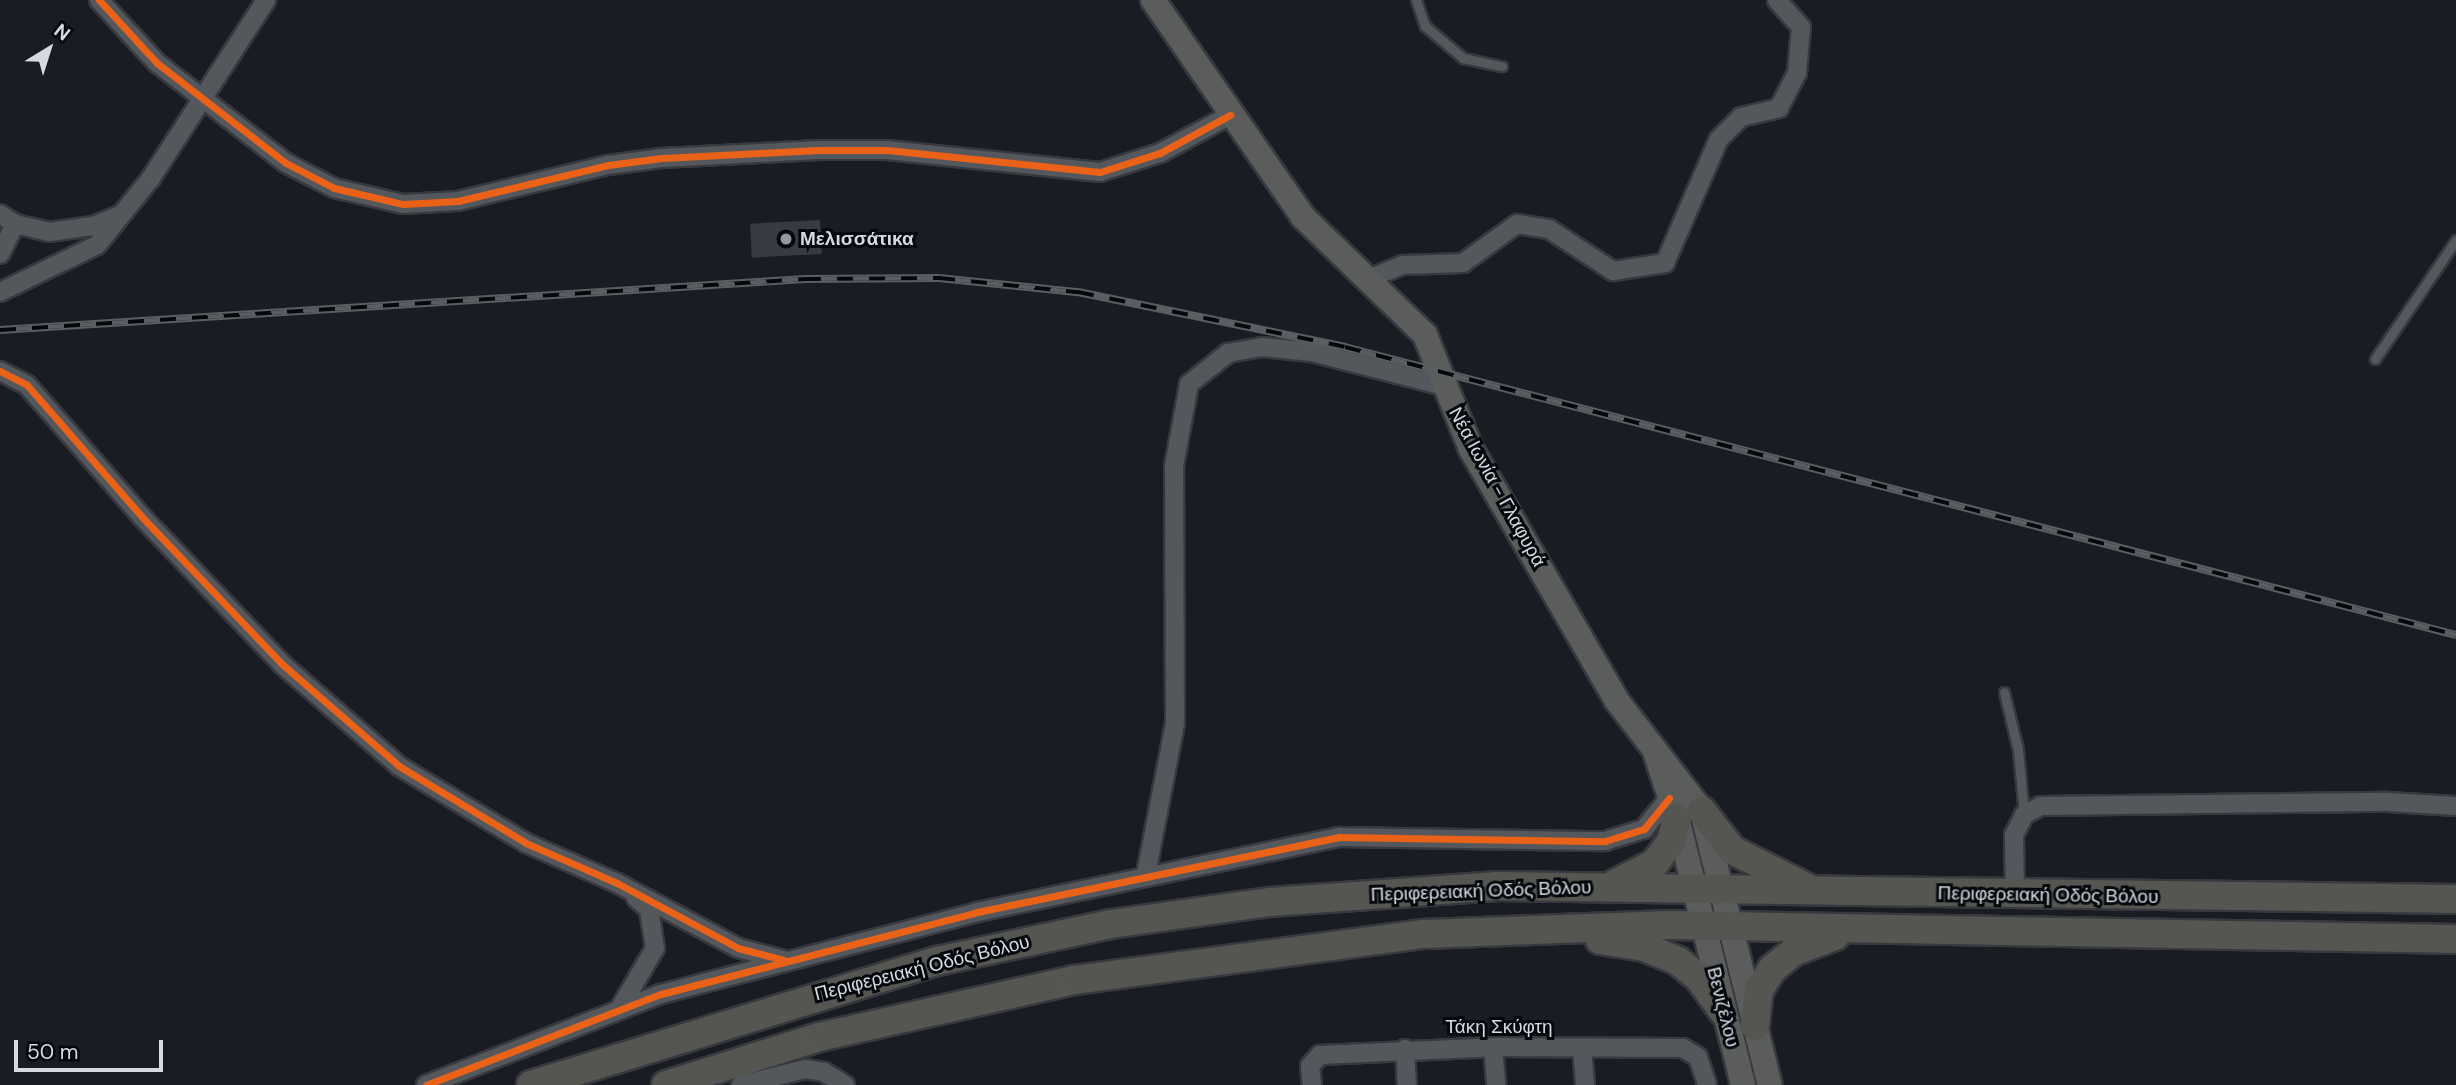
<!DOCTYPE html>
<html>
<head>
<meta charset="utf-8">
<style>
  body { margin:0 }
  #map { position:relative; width:2456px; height:1085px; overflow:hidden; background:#191d23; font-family:"DM Sans",sans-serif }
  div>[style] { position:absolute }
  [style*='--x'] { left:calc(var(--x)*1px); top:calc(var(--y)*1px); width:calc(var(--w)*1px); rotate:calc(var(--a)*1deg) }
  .building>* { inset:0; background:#383c42; transform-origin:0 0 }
  .roads { filter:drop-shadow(2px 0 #37393f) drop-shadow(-2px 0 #37393f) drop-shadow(0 2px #37393f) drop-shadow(0 -2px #37393f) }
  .service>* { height:9px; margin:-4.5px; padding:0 4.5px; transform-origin:4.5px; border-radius:4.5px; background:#54585d }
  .minor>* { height:18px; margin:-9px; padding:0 9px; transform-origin:9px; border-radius:9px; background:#54585d }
  .secondary>* { height:24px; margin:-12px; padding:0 12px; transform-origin:12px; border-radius:12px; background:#5b5d5d }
  .primary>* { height:28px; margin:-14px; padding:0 14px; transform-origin:14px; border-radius:14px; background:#555652 }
  .rail>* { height:8px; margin-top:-4px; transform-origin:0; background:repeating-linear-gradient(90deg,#04070b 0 16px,#5a5d61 0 32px); box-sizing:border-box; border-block:2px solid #5a5d61 }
  .cycleway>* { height:7px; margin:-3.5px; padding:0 3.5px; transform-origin:3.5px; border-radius:3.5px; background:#ea6118 }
  .dots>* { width:19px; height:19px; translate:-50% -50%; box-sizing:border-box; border:4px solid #04070b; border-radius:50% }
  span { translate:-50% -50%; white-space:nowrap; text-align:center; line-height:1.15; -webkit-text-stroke:6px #04070b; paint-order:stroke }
  .poi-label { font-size:19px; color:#d5dae1; font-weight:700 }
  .left { translate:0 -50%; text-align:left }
  .street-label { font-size:19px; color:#d5dae1 }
  .north { position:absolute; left:14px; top:14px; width:70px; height:70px; -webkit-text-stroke:5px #04070b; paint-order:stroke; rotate:38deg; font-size:19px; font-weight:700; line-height:28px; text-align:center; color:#d5dae1 }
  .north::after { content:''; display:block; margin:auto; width:24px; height:32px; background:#d5dae1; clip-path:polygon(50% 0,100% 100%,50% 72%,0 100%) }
  .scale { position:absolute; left:14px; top:1040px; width:149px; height:32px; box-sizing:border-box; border:4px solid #d5dae1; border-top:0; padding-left:9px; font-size:21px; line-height:24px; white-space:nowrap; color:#d5dae1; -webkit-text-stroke:5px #04070b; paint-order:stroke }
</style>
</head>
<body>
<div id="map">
  <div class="building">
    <i style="left:820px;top:220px;width:34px;height:70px;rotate:87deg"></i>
  </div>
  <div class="roads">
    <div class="service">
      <i style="--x:1416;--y:0;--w:28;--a:71"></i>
      <i style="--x:1425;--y:26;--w:50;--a:40.1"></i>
      <i style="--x:1463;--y:58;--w:40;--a:12"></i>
      <i style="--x:2375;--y:359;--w:144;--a:-55.8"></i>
      <i style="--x:2004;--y:692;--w:60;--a:76.4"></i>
      <i style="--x:2018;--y:750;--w:65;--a:84.7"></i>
    </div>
    <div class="minor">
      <i style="--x:99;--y:0;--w:86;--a:47.4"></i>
      <i style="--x:157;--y:63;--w:163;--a:37.8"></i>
      <i style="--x:286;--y:163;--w:54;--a:27.5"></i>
      <i style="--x:334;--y:188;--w:71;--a:13.1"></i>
      <i style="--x:403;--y:204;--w:55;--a:-3.1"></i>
      <i style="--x:458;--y:201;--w:154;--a:-13.5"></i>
      <i style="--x:608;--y:165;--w:54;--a:-7.4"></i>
      <i style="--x:662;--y:158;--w:157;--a:-2.9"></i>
      <i style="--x:819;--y:150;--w:68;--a:0"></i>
      <i style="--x:887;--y:150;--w:214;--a:5.9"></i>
      <i style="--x:1100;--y:172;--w:63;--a:-17.6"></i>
      <i style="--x:1160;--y:153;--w:80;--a:-28.5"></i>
      <i style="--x:0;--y:214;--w:18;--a:34"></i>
      <i style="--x:15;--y:224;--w:35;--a:13"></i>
      <i style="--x:49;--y:232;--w:44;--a:-7.8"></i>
      <i style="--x:93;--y:226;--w:29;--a:-22"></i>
      <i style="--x:0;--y:254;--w:34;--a:-63"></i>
      <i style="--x:1368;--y:279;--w:38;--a:-22"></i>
      <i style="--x:1403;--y:265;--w:60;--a:-1.9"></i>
      <i style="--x:1463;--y:263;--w:67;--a:-35.8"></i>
      <i style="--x:1517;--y:224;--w:32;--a:9"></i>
      <i style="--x:1549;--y:229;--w:77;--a:33.3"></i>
      <i style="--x:1613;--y:271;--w:53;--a:-8.7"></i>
      <i style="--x:1665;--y:263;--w:135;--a:-66.5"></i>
      <i style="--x:1719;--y:139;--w:31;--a:-45"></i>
      <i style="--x:1741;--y:117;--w:39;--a:-13"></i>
      <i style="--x:1779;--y:108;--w:39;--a:-63"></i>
      <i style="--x:1797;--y:73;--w:46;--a:-85"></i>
      <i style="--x:1801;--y:27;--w:36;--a:-132"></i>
      <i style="--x:0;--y:292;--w:108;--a:-25.9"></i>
      <i style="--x:97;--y:245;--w:86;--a:-51.1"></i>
      <i style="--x:151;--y:178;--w:212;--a:-57.1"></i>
      <i style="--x:0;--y:371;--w:30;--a:27"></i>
      <i style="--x:27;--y:385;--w:176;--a:48.9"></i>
      <i style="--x:143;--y:518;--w:203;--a:46.4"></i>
      <i style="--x:283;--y:665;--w:154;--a:41"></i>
      <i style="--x:399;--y:766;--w:149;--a:31.2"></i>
      <i style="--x:526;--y:843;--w:99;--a:23.7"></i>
      <i style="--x:617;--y:883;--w:137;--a:28.2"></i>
      <i style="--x:738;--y:948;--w:48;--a:14.6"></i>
      <i style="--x:1146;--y:874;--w:153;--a:-79.1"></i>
      <i style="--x:1175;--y:724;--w:258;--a:-90.2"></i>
      <i style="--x:1174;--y:466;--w:83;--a:-79.6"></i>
      <i style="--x:1189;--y:384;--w:50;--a:-38.5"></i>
      <i style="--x:1228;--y:353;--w:35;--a:-10"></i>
      <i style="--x:1262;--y:347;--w:50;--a:5.7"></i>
      <i style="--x:1312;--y:352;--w:135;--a:14.5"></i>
      <i style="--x:2015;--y:894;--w:59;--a:-91"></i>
      <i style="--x:2014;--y:835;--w:22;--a:-63"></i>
      <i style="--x:2024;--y:815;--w:18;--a:-29"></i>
      <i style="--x:2040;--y:806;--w:348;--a:-0.7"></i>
      <i style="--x:2388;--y:802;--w:68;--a:3.4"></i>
      <i style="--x:620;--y:1008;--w:69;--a:-59.7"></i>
      <i style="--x:655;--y:948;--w:39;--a:-99"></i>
      <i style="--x:649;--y:909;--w:17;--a:-140"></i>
      <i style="--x:1493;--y:1047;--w:38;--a:85"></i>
      <i style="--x:1405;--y:1049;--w:36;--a:87"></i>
      <i style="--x:1582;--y:1049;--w:36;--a:85"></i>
      <i style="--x:426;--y:1085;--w:252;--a:-21.2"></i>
      <i style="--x:661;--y:994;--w:326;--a:-14.5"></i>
      <i style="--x:977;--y:912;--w:370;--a:-11.7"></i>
      <i style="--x:1339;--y:837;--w:266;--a:0.9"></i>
      <i style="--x:1605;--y:841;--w:41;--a:-17.1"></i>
      <i style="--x:1644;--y:829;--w:40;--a:-51"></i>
      <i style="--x:741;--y:1085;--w:66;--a:-14"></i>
      <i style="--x:805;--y:1069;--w:19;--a:9"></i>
      <i style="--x:824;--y:1072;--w:25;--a:32"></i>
      <i style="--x:1312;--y:1085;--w:19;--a:-96"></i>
      <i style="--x:1310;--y:1066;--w:15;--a:-48"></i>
      <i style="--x:1320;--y:1055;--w:173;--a:-2.6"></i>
      <i style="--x:1493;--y:1047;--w:190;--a:0.3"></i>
      <i style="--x:1683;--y:1048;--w:17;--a:31"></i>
      <i style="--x:1698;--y:1057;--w:29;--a:72"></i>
    </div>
    <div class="secondary">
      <i style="--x:1153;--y:0;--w:264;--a:55.3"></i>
      <i style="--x:1303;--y:217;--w:170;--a:44"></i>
      <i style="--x:1425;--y:335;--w:123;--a:68"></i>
      <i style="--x:1471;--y:449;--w:291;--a:59.9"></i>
      <i style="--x:1617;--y:701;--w:139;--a:52.3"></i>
      <i style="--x:1702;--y:811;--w:282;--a:76.1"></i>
      <i style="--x:1656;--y:755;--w:66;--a:71.6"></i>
      <i style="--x:1677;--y:818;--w:275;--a:76.1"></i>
    </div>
    <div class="primary">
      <i style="--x:1702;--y:811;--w:49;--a:52.4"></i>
      <i style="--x:1732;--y:850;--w:83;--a:26.6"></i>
      <i style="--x:1613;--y:885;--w:47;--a:-27.6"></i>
      <i style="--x:1655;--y:863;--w:26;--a:-53"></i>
      <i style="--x:1671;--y:842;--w:25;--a:-76"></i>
      <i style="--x:1600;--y:940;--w:45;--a:9"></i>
      <i style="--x:1644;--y:947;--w:37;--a:22"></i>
      <i style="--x:1678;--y:961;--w:27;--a:39"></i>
      <i style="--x:1699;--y:978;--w:41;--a:54"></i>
      <i style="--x:1755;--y:1026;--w:36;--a:-84"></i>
      <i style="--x:1759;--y:990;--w:25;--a:-58"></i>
      <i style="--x:1772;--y:969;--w:27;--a:-39"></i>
      <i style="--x:1793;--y:952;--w:45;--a:-20.9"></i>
      <i style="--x:531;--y:1085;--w:425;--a:-17"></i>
      <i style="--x:937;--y:961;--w:178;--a:-12"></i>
      <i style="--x:1111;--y:924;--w:161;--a:-7.9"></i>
      <i style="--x:1270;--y:902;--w:229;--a:-4"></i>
      <i style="--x:1498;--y:886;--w:958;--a:0.78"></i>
      <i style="--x:666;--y:1085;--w:160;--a:-17.4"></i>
      <i style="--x:819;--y:1037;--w:261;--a:-12.6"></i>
      <i style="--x:1074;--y:980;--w:354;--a:-7.5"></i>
      <i style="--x:1425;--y:934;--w:244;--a:-2.1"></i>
      <i style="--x:1669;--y:925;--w:787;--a:1.02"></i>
    </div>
  </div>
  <div class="rail">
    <i style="--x:0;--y:330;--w:807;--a:-3.63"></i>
    <i style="--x:805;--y:279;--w:134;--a:-0.4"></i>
    <i style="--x:939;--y:278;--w:140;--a:5.8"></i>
    <i style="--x:1078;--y:292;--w:273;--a:11.6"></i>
    <i style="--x:1345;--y:347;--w:1148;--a:14.53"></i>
  </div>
  <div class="cycleway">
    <i style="--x:99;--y:0;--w:86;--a:47.4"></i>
    <i style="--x:157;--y:63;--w:163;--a:37.8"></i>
    <i style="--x:286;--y:163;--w:54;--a:27.5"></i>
    <i style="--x:334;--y:188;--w:71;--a:13.1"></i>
    <i style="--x:403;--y:204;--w:55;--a:-3.1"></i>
    <i style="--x:458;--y:201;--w:154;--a:-13.5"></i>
    <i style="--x:608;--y:165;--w:54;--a:-7.4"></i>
    <i style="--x:662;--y:158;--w:157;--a:-2.9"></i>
    <i style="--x:819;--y:150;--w:68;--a:0"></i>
    <i style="--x:887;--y:150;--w:214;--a:5.9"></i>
    <i style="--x:1100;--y:172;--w:63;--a:-17.6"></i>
    <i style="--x:1160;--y:153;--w:80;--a:-28.5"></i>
    <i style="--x:0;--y:371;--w:30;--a:27"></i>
    <i style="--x:27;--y:385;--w:176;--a:48.9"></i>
    <i style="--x:143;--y:518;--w:203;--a:46.4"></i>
    <i style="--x:283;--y:665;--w:154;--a:41"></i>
    <i style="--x:399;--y:766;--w:149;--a:31.2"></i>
    <i style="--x:526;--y:843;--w:99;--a:23.7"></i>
    <i style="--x:617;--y:883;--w:137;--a:28.2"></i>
    <i style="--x:738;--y:948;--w:48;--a:14.6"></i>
    <i style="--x:426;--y:1085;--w:252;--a:-21.2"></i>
    <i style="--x:661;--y:994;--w:326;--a:-14.5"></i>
    <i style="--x:977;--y:912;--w:370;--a:-11.7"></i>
    <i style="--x:1339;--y:837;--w:266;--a:0.9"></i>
    <i style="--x:1605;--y:841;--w:41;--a:-17.1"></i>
    <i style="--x:1644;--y:829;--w:40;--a:-51"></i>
  </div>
  <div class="dots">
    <i style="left:786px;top:239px;background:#93989e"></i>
  </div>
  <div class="poi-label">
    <span class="left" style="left:800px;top:239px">Μελισσάτικα</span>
  </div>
  <div class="street-label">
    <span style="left:1497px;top:487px;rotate:61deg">Νέα Ιωνία - Γλαφυρά</span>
    <span style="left:1481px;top:891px;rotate:-2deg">Περιφερειακή Οδός Βόλου</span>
    <span style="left:2048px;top:895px;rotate:1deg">Περιφερειακή Οδός Βόλου</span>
    <span style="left:922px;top:968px;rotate:-14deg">Περιφερειακή Οδός Βόλου</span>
    <span style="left:1723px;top:1007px;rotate:76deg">Βενιζέλου</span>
    <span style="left:1499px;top:1027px">Τάκη Σκύφτη</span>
  </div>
  <div class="north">N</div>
  <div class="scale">50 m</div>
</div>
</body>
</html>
